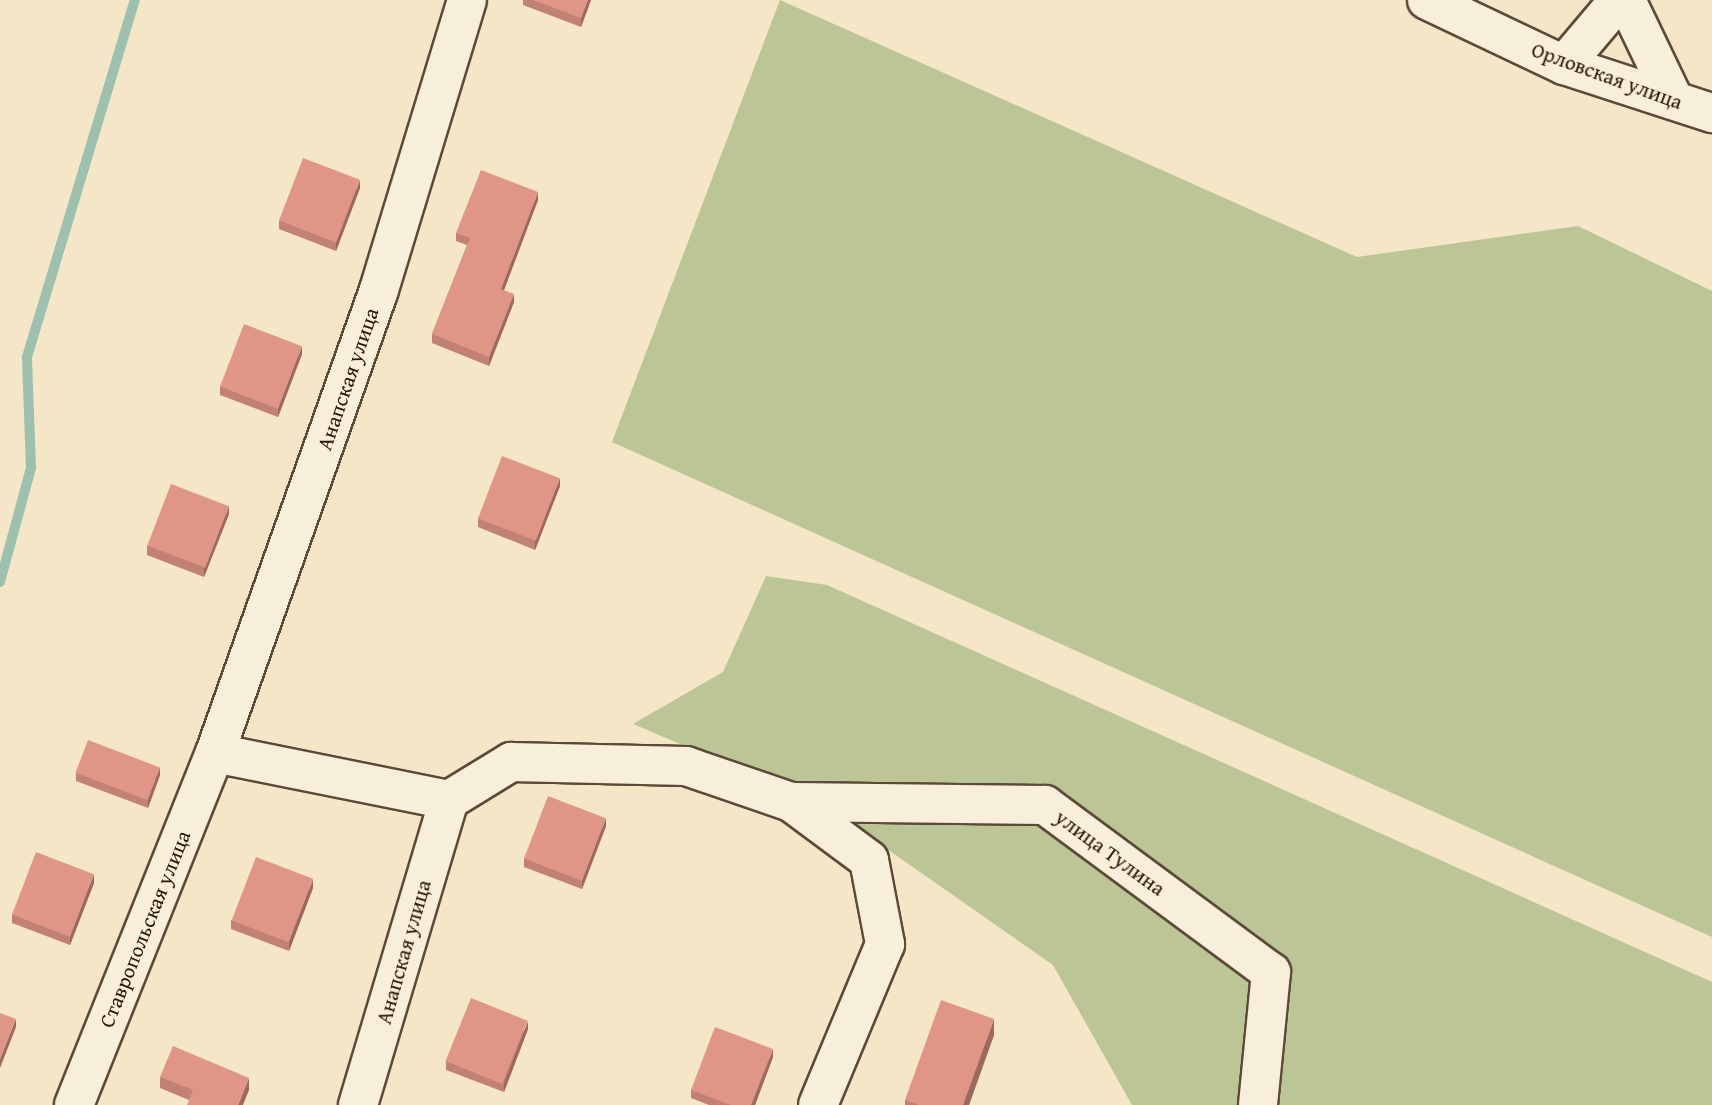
<!DOCTYPE html>
<html>
<head>
<meta charset="utf-8">
<style>
  body { margin:0 }
  #map { position:relative; width:1712px; height:1105px; overflow:hidden; background:#f4e6c6; font-family:"Gentium Book Plus",serif }
  div>[style] { position:absolute }
  [style*='--x'] { left:calc(var(--x)*1px); top:calc(var(--y)*1px); width:calc(var(--w)*1px); rotate:calc(var(--a)*1deg) }
  .green>* { inset:0; background:#bbc595 }
  .stream>* { height:10px; margin:-5px; padding:0 5px; transform-origin:5px; border-radius:5px; background:#9dc0af }
  .roads { filter:drop-shadow(2px 0 #5c4a38) drop-shadow(-2px 0 #5c4a38) drop-shadow(0 2px #5c4a38) drop-shadow(0 -2px #5c4a38) }
  .minor>* { height:38px; margin:-19px; padding:0 19px; transform-origin:19px; border-radius:19px; background:#f8efda }
  .wall>* { inset:0; background:#c18174 }
  .shaded-wall>* { inset:0; background:#9d695e }
  .building>* { inset:0; background:#e09687; transform-origin:0 0 }
  span { translate:-50% -50%; white-space:nowrap; text-align:center; line-height:1.15; -webkit-text-stroke:6px #f8efda; paint-order:stroke }
  .street-label { font-size:21px; color:#291608 }
</style>
</head>
<body>
<div id="map">
  <div class="green">
    <i style="clip-path:polygon(780px 0,1357px 257px,1578px 226px,1712px 291px,1712px 937px,612px 442px)"></i>
    <i style="clip-path:polygon(766px 576px,827px 585px,1712px 982px,1712px 1105px,1132px 1105px,1053px 965px,887px 849px,765px 780px,633px 724px,723px 672px)"></i>
  </div>
  <div class="stream">
    <i style="--x:0;--y:582;--w:118;--a:-74.8"></i>
    <i style="--x:31;--y:468;--w:111;--a:-92.1"></i>
    <i style="--x:27;--y:357;--w:373;--a:-73.2"></i>
  </div>
  <div class="roads">
    <div class="minor">
      <i style="--x:1427;--y:0;--w:152;--a:25.4"></i>
      <i style="--x:1564;--y:65;--w:156;--a:18"></i>
      <i style="--x:1626;--y:0;--w:111;--a:64.4"></i>
      <i style="--x:1564;--y:65;--w:85;--a:-49.8"></i>
      <i style="--x:215;--y:753;--w:239;--a:11.4"></i>
      <i style="--x:449;--y:800;--w:73;--a:-31.5"></i>
      <i style="--x:511;--y:762;--w:175;--a:1.3"></i>
      <i style="--x:686;--y:766;--w:111;--a:18.9"></i>
      <i style="--x:791;--y:802;--w:97;--a:36.6"></i>
      <i style="--x:869;--y:860;--w:86;--a:79.2"></i>
      <i style="--x:885;--y:944;--w:174;--a:112.6"></i>
      <i style="--x:791;--y:802;--w:254;--a:0.7"></i>
      <i style="--x:1045;--y:805;--w:281;--a:36.5"></i>
      <i style="--x:1271;--y:972;--w:134;--a:95.6"></i>
      <i style="--x:74;--y:1105;--w:379;--a:-68.2"></i>
      <i style="--x:215;--y:753;--w:488;--a:-70.5"></i>
      <i style="--x:378;--y:293;--w:306;--a:-73.1"></i>
      <i style="--x:358;--y:1105;--w:318;--a:-73.4"></i>
    </div>
  </div>
  <div class="wall">
    <i style="clip-path:polygon(523px 0,591px 0,581px 27px,523px 5px)"></i>
    <i style="clip-path:polygon(360px 188px,336px 251px,279px 229px,279px 221px)"></i>
    <i style="clip-path:polygon(538px 200px,504px 290px,514px 302px,489px 366px,432px 343px,432px 334px,467px 245px,456px 241px,456px 233px)"></i>
    <i style="clip-path:polygon(302px 354px,278px 417px,220px 395px,220px 387px)"></i>
    <i style="clip-path:polygon(560px 486px,535px 550px,478px 527px,478px 519px)"></i>
    <i style="clip-path:polygon(229px 514px,204px 577px,147px 555px,147px 546px)"></i>
    <i style="clip-path:polygon(76px 773px,160px 775px,148px 808px,76px 781px)"></i>
    <i style="clip-path:polygon(606px 826px,582px 889px,524px 867px,524px 859px)"></i>
    <i style="clip-path:polygon(94px 883px,70px 945px,12px 923px,12px 915px)"></i>
    <i style="clip-path:polygon(313px 888px,289px 951px,231px 929px,231px 920px)"></i>
    <i style="clip-path:polygon(528px 1029px,504px 1092px,446px 1070px,446px 1061px)"></i>
    <i style="clip-path:polygon(994px 1035px,969px 1105px,905px 1105px,905px 1100px)"></i>
    <i style="clip-path:polygon(773px 1057px,755px 1105px,709px 1105px,691px 1098px,691px 1090px)"></i>
    <i style="clip-path:polygon(160px 1077px,249px 1090px,189px 1100px,160px 1088px)"></i>
  </div>
  <div class="shaded-wall">
    <i style="clip-path:polygon(588px 0,591px 0,581px 27px,581px 18px)"></i>
    <i style="clip-path:polygon(360px 180px,360px 188px,336px 251px,336px 243px)"></i>
    <i style="clip-path:polygon(538px 192px,538px 200px,501px 298px,501px 289px)"></i>
    <i style="clip-path:polygon(514px 294px,514px 302px,489px 366px,489px 357px)"></i>
    <i style="clip-path:polygon(302px 346px,302px 354px,278px 417px,278px 409px)"></i>
    <i style="clip-path:polygon(560px 478px,560px 486px,535px 550px,535px 541px)"></i>
    <i style="clip-path:polygon(229px 506px,229px 514px,204px 577px,204px 569px)"></i>
    <i style="clip-path:polygon(160px 767px,160px 775px,148px 808px,148px 800px)"></i>
    <i style="clip-path:polygon(606px 818px,606px 826px,582px 889px,582px 881px)"></i>
    <i style="clip-path:polygon(94px 874px,94px 883px,70px 945px,70px 937px)"></i>
    <i style="clip-path:polygon(313px 879px,313px 888px,289px 951px,289px 942px)"></i>
    <i style="clip-path:polygon(16px 1019px,16px 1027px,0 1068px,0 1059px)"></i>
    <i style="clip-path:polygon(994px 1019px,994px 1035px,969px 1105px,963px 1105px)"></i>
    <i style="clip-path:polygon(528px 1021px,528px 1029px,504px 1092px,504px 1083px)"></i>
    <i style="clip-path:polygon(773px 1049px,773px 1057px,755px 1105px,751px 1105px)"></i>
    <i style="clip-path:polygon(249px 1078px,249px 1090px,243px 1105px,238px 1105px)"></i>
  </div>
  <div class="building">
    <i style="clip-path:polygon(533px 0,588px 0,581px 18px)"></i>
    <i style="left:303px;top:158px;width:61px;height:67px;rotate:21deg"></i>
    <i style="clip-path:polygon(481px 170px,538px 192px,501px 289px,514px 294px,489px 357px,432px 334px,470px 238px,456px 233px)"></i>
    <i style="left:244px;top:324px;width:62px;height:67px;rotate:21deg"></i>
    <i style="left:502px;top:456px;width:62px;height:67px;rotate:21deg"></i>
    <i style="left:171px;top:484px;width:62px;height:66px;rotate:21deg"></i>
    <i style="left:88px;top:740px;width:77px;height:35px;rotate:21deg"></i>
    <i style="left:548px;top:796px;width:62px;height:67px;rotate:21deg"></i>
    <i style="left:36px;top:852px;width:62px;height:67px;rotate:21deg"></i>
    <i style="left:256px;top:857px;width:61px;height:68px;rotate:21deg"></i>
    <i style="left:471px;top:998px;width:61px;height:68px;rotate:22deg"></i>
    <i style="clip-path:polygon(941px 1000px,994px 1019px,963px 1105px,919px 1105px,905px 1100px)"></i>
    <i style="clip-path:polygon(0 1013px,16px 1019px,0 1059px)"></i>
    <i style="clip-path:polygon(715px 1027px,773px 1049px,751px 1105px,731px 1105px,691px 1090px)"></i>
    <i style="clip-path:polygon(173px 1046px,249px 1078px,238px 1105px,187px 1105px,193px 1090px,160px 1077px)"></i>
  </div>
  <div class="street-label">
    <span style="left:1607px;top:76px;rotate:20deg">Орловская улица</span>
    <span style="left:348px;top:379px;rotate:-71deg">Анапская улица</span>
    <span style="left:1110px;top:853px;rotate:36deg">улица Тулина</span>
    <span style="left:145px;top:929px;rotate:-68deg">Ставропольская улица</span>
    <span style="left:404px;top:952px;rotate:-74deg">Анапская улица</span>
  </div>
</div>
</body>
</html>
